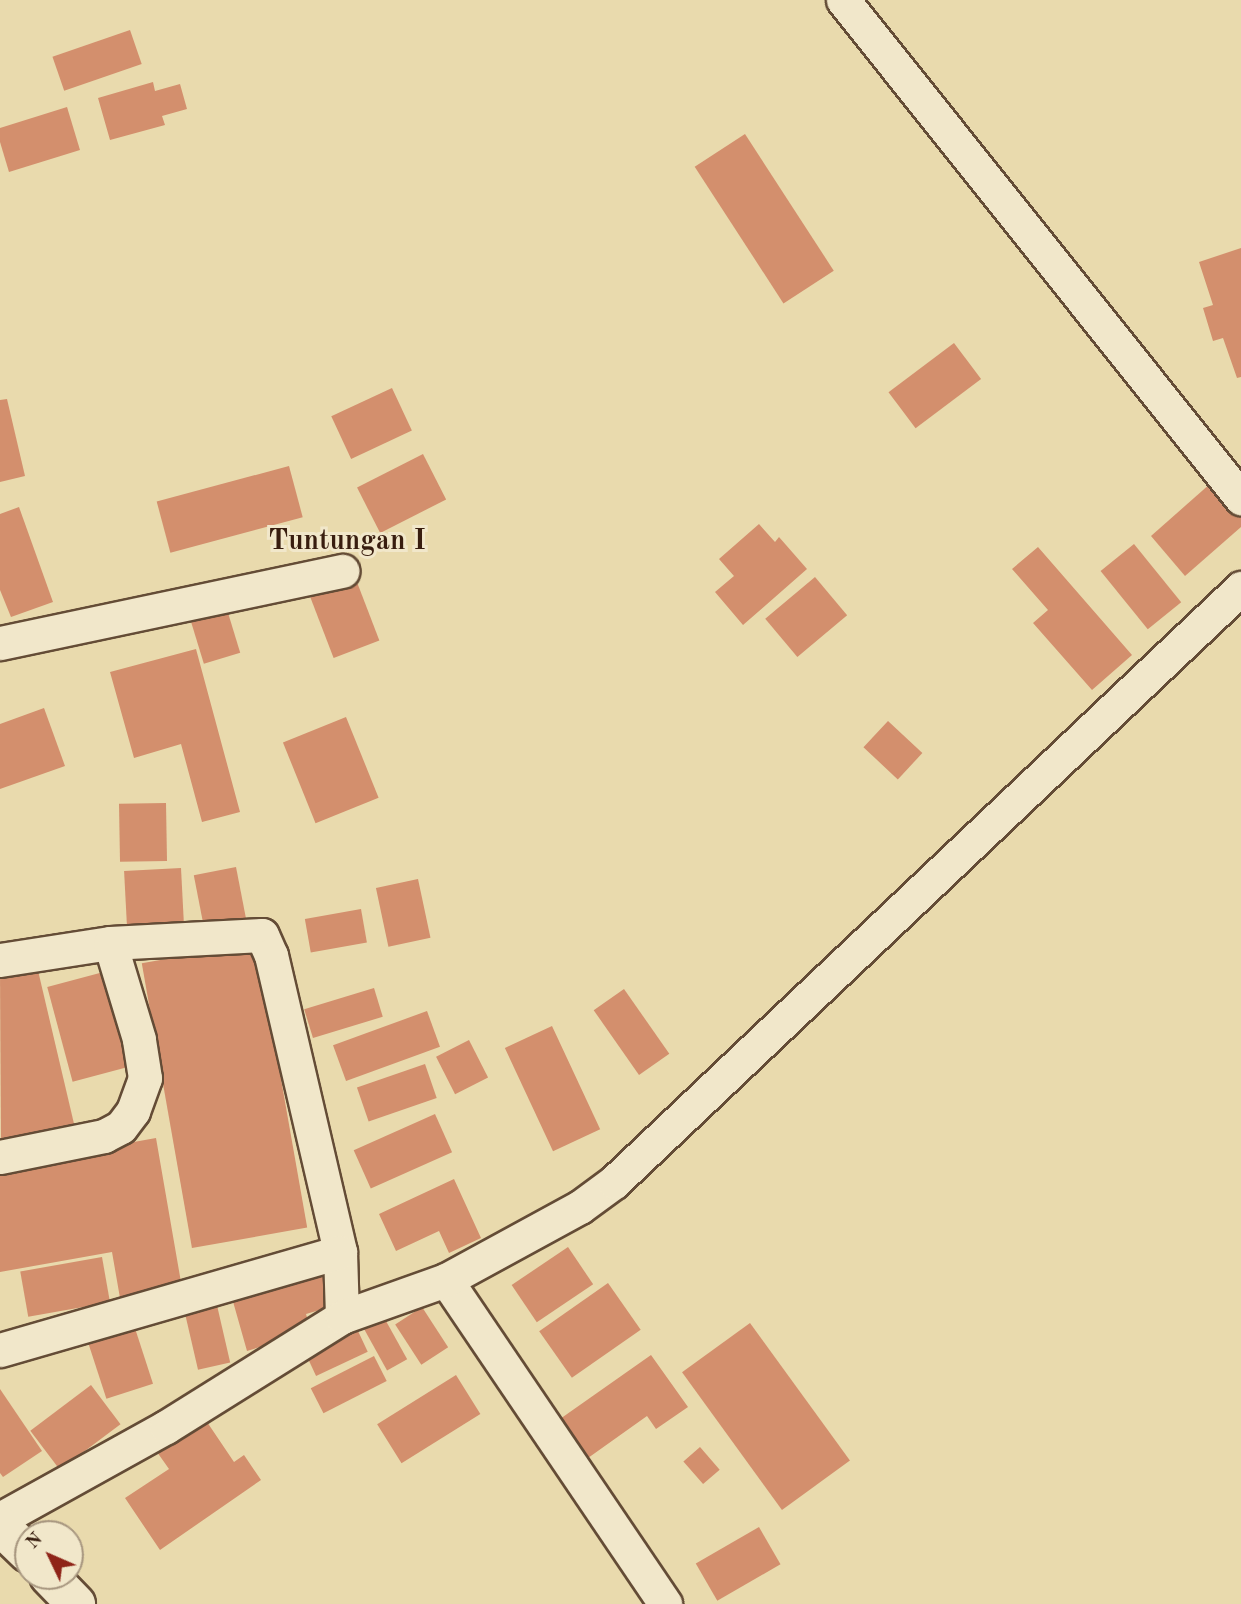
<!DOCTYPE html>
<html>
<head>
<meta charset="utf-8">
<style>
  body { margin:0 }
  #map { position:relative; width:1241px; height:1604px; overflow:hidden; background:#e9daad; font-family:"Old Standard TT",serif }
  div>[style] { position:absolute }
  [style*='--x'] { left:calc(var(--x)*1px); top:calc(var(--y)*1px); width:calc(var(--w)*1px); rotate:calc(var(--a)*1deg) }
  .building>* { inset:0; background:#d38f6d; transform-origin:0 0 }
  .roads { filter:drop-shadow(2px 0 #644c36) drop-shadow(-2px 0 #644c36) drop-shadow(0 2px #644c36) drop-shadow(0 -2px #644c36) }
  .street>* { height:33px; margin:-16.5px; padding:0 16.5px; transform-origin:16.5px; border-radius:16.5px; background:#f1e7ca }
  .secondary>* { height:38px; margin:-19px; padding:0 19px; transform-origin:19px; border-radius:19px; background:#f1e7ca }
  span { translate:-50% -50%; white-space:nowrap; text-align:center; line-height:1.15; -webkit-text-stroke:6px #f1e7ca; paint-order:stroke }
  .quarter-label { font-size:28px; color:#381d0f; font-weight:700 }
  .north { position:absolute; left:14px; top:1520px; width:70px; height:70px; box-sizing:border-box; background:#f1e7ca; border:2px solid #a7967f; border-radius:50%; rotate:314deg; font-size:19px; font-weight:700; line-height:28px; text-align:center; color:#381d0f }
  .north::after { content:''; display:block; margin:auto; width:24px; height:32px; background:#8f2418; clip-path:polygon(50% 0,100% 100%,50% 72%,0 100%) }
</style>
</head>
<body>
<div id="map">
  <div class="building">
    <i style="left:130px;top:30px;width:36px;height:82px;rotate:71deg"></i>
    <i style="clip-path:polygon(153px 82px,155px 91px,180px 84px,187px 109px,162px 116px,165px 125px,110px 140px,98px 98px)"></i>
    <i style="clip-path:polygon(67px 107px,80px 150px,9px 172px,0 142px,0 128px)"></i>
    <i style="left:745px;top:134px;width:163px;height:60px;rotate:57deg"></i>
    <i style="clip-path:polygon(1241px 248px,1241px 377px,1237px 378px,1223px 338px,1213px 341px,1203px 308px,1213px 305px,1199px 262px)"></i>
    <i style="left:954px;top:343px;width:45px;height:82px;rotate:53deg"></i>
    <i style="left:392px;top:388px;width:47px;height:67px;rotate:65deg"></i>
    <i style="clip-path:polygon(7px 399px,25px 476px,0 482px,0 400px)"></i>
    <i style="left:423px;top:454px;width:51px;height:74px;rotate:63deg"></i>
    <i style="left:289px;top:466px;width:53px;height:137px;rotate:75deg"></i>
    <i style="clip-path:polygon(1211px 483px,1241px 518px,1241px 527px,1185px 576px,1151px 536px)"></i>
    <i style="clip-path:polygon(19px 507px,53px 602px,11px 617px,0 590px,0 514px)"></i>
    <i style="clip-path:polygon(759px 524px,775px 542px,779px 537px,807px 569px,743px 625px,715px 592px,734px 576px,719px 559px)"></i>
    <i style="left:1134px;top:544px;width:75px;height:43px;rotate:51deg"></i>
    <i style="clip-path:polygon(1038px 547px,1132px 655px,1092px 690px,1033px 623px,1048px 610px,1012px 569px)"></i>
    <i style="left:355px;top:577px;width:68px;height:49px;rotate:69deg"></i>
    <i style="left:815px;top:577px;width:50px;height:65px;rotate:50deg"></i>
    <i style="left:225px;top:603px;width:52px;height:38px;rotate:73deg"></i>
    <i style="clip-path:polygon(196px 649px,240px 812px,202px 822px,181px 744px,134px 758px,110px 672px)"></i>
    <i style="clip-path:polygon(44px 708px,65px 766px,0 789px,0 724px)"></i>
    <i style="left:346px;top:717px;width:87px;height:68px;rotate:68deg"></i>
    <i style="left:888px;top:721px;width:47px;height:36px;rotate:43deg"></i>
    <i style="left:166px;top:803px;width:58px;height:47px;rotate:89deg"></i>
    <i style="left:236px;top:867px;width:60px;height:43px;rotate:79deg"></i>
    <i style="left:181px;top:868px;width:54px;height:57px;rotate:87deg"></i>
    <i style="left:418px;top:879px;width:60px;height:43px;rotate:78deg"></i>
    <i style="left:361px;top:909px;width:34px;height:57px;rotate:80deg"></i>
    <i style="left:257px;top:943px;width:289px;height:117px;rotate:80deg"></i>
    <i style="clip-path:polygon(36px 962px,75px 1128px,1px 1145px,0 970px)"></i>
    <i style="left:111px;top:970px;width:98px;height:66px;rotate:75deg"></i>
    <i style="left:374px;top:988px;width:30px;height:73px;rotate:73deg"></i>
    <i style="left:624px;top:989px;width:79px;height:37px;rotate:55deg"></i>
    <i style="left:427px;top:1011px;width:38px;height:100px;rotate:70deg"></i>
    <i style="left:552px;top:1026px;width:114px;height:52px;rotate:65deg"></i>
    <i style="left:469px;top:1040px;width:42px;height:37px;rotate:63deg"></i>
    <i style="left:425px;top:1064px;width:36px;height:72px;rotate:71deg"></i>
    <i style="left:435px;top:1114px;width:42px;height:89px;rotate:66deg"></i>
    <i style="clip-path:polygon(156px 1138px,182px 1288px,120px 1298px,112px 1252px,0 1272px,0 1166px)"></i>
    <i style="clip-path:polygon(454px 1179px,481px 1238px,449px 1253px,439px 1231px,396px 1251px,379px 1214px)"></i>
    <i style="left:568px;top:1247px;width:45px;height:68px;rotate:56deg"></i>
    <i style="left:102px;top:1257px;width:46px;height:83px;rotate:80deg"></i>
    <i style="clip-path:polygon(327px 1270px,337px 1305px,306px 1314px,311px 1331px,247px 1351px,232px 1298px)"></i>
    <i style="left:608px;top:1283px;width:57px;height:84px;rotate:55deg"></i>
    <i style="left:216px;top:1301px;width:63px;height:33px;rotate:77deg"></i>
    <i style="left:422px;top:1307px;width:48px;height:32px;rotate:57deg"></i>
    <i style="left:381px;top:1312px;width:54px;height:23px;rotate:61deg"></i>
    <i style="left:132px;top:1319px;width:68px;height:49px;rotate:72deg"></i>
    <i style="left:750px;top:1323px;width:170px;height:84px;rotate:54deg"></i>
    <i style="left:358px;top:1331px;width:23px;height:57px;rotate:65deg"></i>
    <i style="clip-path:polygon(651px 1355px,688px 1407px,656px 1429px,647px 1416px,588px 1458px,560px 1419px)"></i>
    <i style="left:374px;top:1356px;width:28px;height:71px;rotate:63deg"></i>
    <i style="left:456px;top:1375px;width:46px;height:93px;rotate:58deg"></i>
    <i style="left:91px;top:1385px;width:49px;height:76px;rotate:53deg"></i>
    <i style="clip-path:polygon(0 1389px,42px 1451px,3px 1477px,0 1473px)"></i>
    <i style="clip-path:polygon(205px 1419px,234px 1462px,244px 1455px,261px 1480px,160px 1550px,125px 1498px,169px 1469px,157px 1452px)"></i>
    <i style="left:700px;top:1447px;width:30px;height:22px;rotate:49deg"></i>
    <i style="left:759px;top:1527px;width:43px;height:73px;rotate:60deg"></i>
  </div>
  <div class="roads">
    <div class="street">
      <i style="--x:843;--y:0;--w:638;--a:51.37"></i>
      <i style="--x:0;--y:643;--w:350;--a:-11.9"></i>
      <i style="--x:0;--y:960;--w:111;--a:-8.8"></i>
      <i style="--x:110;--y:943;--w:152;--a:-3"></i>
      <i style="--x:262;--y:935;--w:22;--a:66"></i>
      <i style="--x:271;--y:955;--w:305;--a:76.9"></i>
      <i style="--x:340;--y:1252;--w:65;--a:88.2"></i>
      <i style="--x:0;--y:1157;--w:106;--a:-11.4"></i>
      <i style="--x:104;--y:1136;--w:19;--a:-28"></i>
      <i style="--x:121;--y:1127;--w:20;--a:-53"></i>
      <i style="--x:133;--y:1111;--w:35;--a:-70"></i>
      <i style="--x:145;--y:1078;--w:39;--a:-99"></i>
      <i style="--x:139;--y:1039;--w:100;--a:-106.8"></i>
      <i style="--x:446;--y:1280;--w:391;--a:55.9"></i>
      <i style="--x:0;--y:1350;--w:354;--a:-16.1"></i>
      <i style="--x:0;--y:1519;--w:190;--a:-29"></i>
      <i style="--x:166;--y:1427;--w:208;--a:-32"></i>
      <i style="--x:342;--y:1317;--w:110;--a:-19.6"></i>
      <i style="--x:446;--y:1280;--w:153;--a:-28.6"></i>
      <i style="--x:580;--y:1207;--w:42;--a:-36.3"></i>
      <i style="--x:614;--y:1182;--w:864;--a:-43.45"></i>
    </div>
    <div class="secondary">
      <i style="--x:0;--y:1526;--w:39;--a:44"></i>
      <i style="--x:49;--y:1576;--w:39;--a:46"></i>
    </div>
  </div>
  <div class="quarter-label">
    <span style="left:347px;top:542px">Tuntungan I</span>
  </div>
  <div class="north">N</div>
</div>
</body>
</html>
